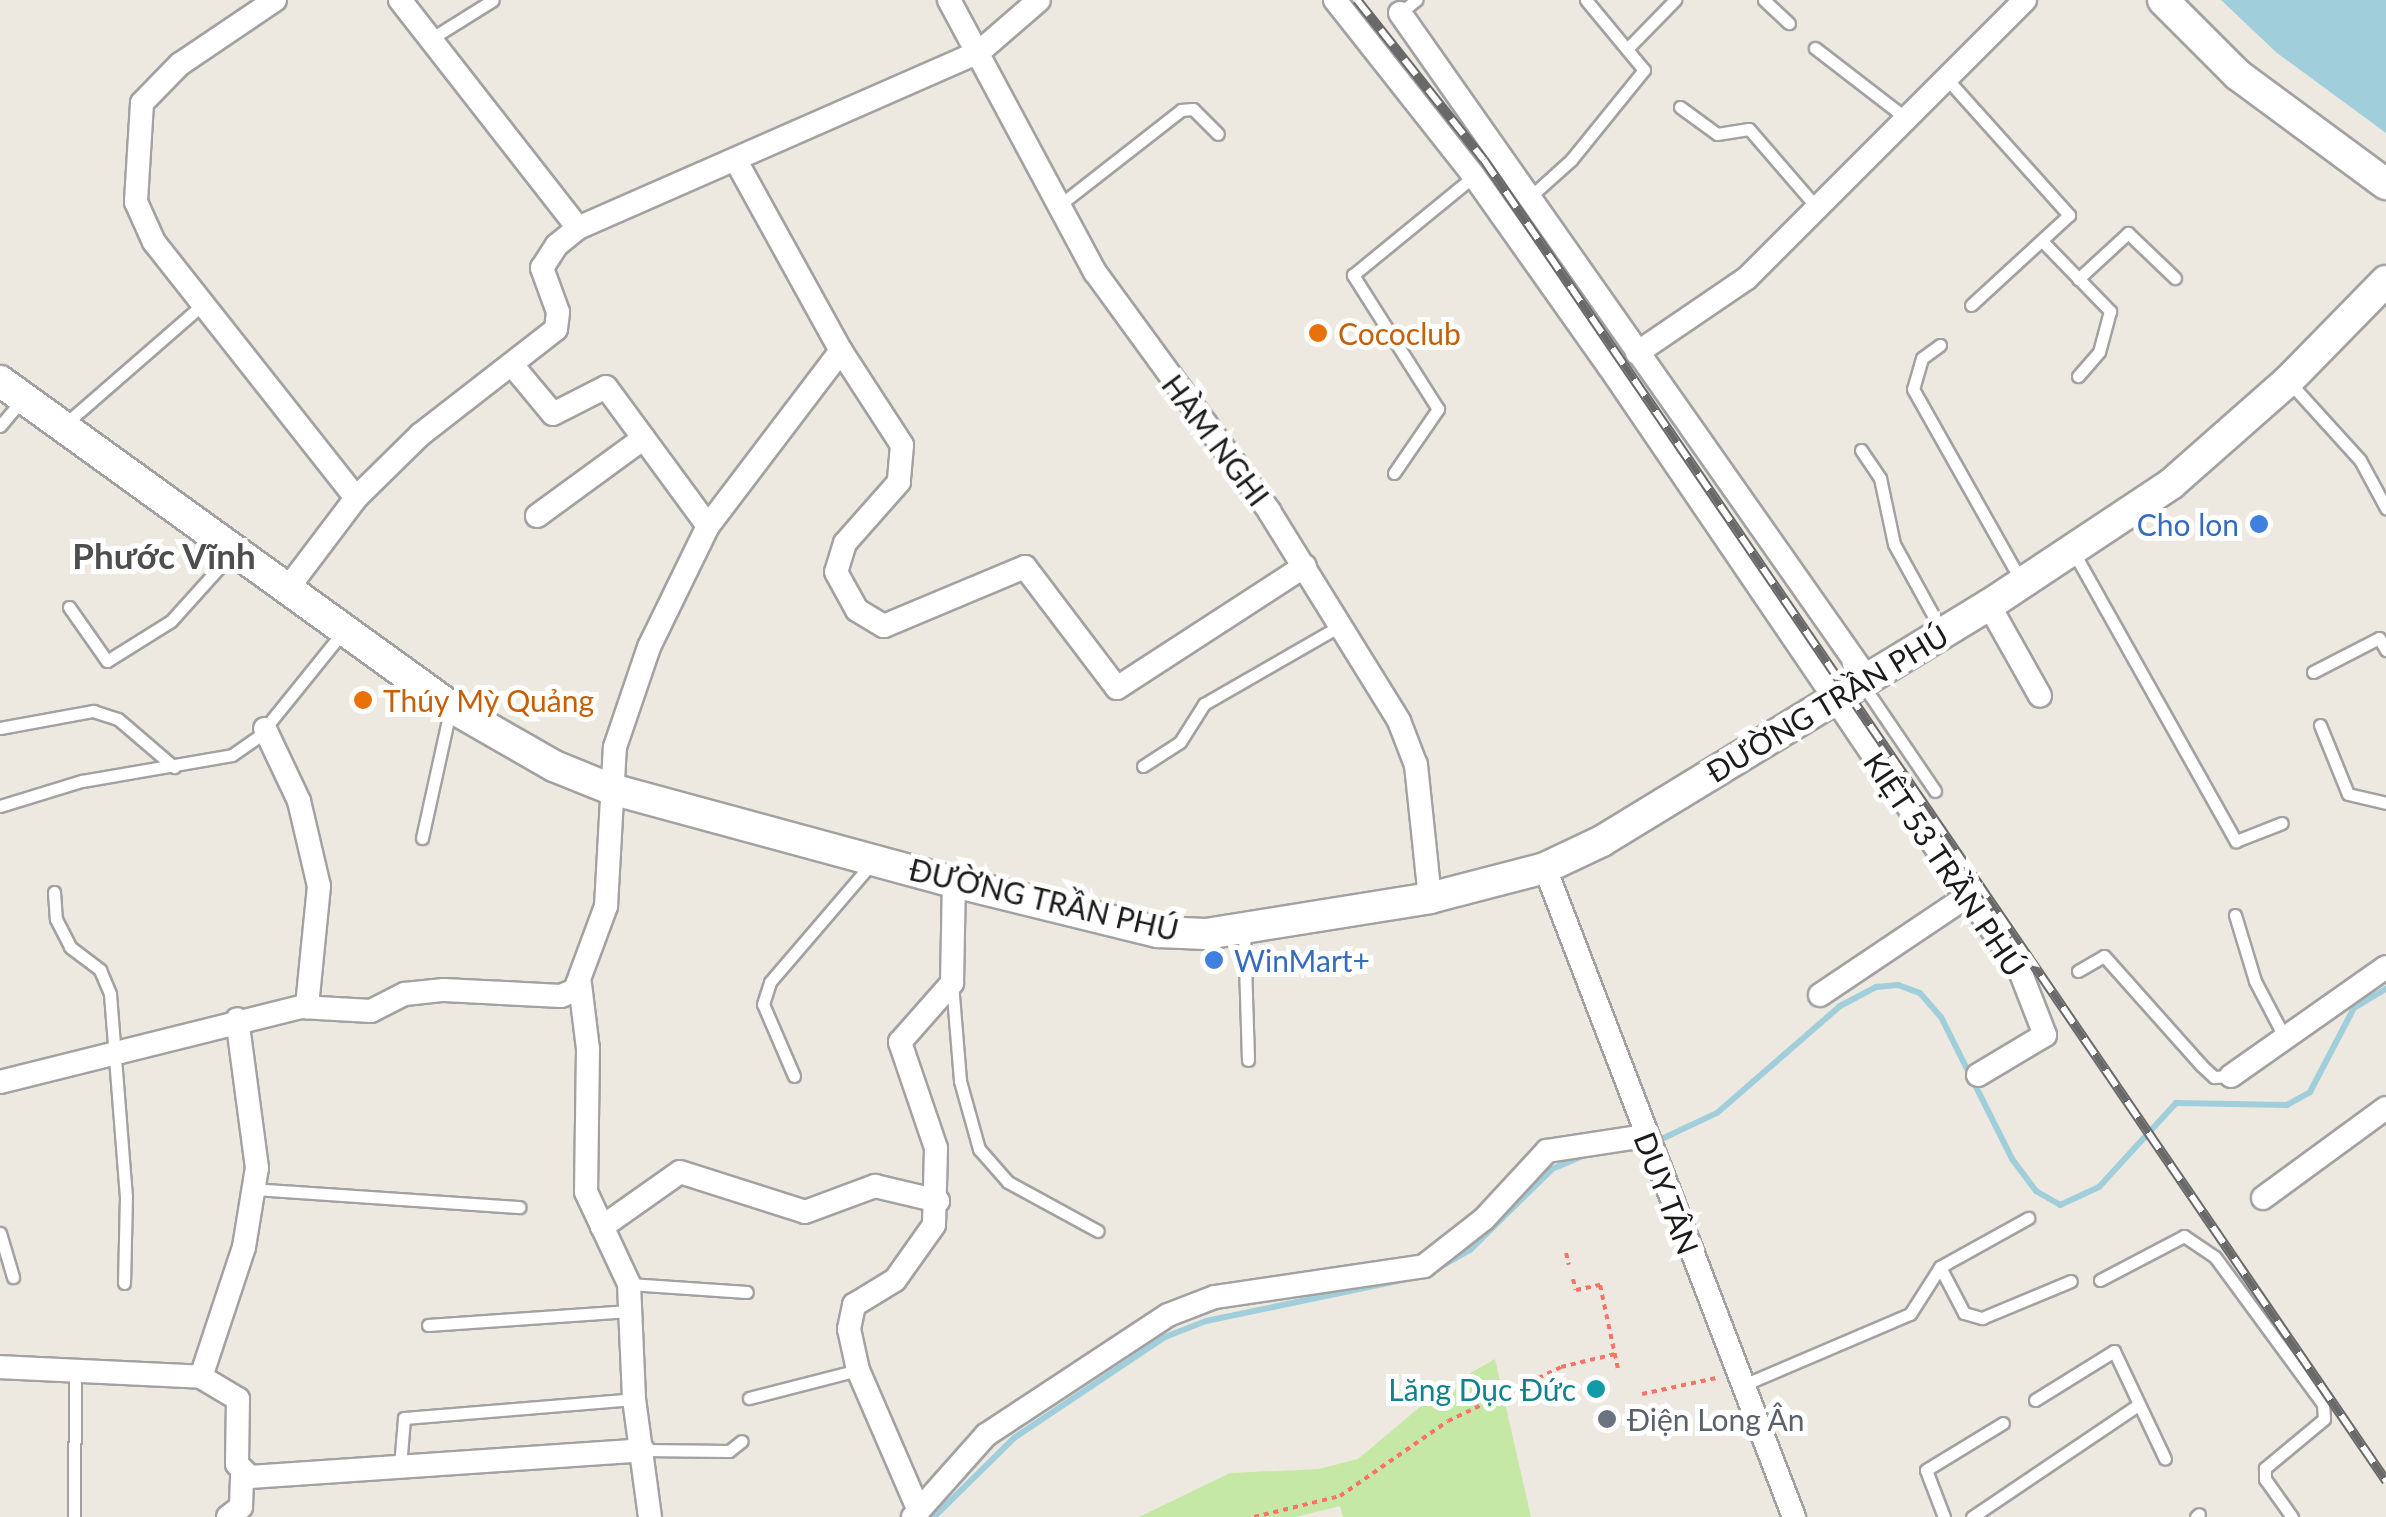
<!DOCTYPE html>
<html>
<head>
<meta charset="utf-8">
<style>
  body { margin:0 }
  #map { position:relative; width:2386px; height:1517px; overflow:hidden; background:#ede9e0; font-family:Lato,sans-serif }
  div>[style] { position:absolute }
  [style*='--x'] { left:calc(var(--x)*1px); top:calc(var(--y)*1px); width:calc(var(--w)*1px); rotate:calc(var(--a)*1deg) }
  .grass>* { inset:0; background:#c6e8a5 }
  .water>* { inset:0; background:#a0cedb }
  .stream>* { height:6px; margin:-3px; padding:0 3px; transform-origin:3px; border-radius:3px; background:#a0cedb }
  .path>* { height:4px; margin-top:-2px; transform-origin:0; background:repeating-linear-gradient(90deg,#f97466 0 5px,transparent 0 10px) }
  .roads { filter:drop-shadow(2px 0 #a2a2a2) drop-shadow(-2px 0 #a2a2a2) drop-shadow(0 2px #a2a2a2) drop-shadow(0 -2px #a2a2a2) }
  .service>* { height:11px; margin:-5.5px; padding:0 5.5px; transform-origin:5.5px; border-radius:5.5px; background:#fff }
  .minor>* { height:22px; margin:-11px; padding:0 11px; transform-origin:11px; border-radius:11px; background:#fff }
  .tertiary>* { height:30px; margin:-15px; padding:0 15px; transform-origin:15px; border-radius:15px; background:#fff }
  .rail>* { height:10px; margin-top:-5px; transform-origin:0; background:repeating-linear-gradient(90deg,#fff 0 19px,#696969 0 38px); box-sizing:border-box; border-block:2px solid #696969 }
  .dots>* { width:28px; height:28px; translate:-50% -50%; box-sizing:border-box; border:5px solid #fff; border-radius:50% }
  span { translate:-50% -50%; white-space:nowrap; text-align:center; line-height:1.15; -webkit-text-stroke:10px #fff; paint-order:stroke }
  .food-label { font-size:30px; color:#c56008 }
  .left { translate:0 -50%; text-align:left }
  .street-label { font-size:30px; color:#1b1b1b }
  .shop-label { font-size:30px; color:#366cbe }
  .right { translate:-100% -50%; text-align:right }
  .culture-label { font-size:30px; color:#0d838f }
  .worship-label { font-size:30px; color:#5b616d }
  .quarter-label { font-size:35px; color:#4e4e4e; font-weight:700 }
</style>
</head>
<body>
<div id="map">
  <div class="grass">
    <i style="clip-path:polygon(1495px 1359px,1531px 1517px,1343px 1517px,1340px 1506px,1296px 1517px,1139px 1517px,1230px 1473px,1319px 1469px,1358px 1459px,1439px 1391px)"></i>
  </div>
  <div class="water">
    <i style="clip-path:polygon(2221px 0,2386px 0,2386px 133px,2277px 53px)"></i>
  </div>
  <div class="stream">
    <i style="--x:1655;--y:1142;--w:68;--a:-25.1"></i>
    <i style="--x:1717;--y:1113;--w:163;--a:-41"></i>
    <i style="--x:1840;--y:1006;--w:41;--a:-27.8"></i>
    <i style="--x:1876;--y:987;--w:22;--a:-5"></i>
    <i style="--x:1898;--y:985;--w:23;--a:20"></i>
    <i style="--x:1920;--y:993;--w:32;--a:49"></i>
    <i style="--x:1941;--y:1017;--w:159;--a:63.4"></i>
    <i style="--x:2012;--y:1159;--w:40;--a:53"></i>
    <i style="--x:2036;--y:1191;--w:28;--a:30"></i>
    <i style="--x:2060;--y:1205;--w:43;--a:-24.8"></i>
    <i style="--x:2099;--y:1187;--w:114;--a:-47.5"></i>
    <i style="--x:2176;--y:1103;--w:111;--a:1"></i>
    <i style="--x:2287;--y:1105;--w:26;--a:-29"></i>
    <i style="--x:2310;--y:1092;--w:95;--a:-62.4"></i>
    <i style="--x:2354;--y:1008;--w:37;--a:-31"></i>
    <i style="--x:1429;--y:1273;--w:47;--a:-29.3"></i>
    <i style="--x:1470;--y:1250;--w:115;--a:-44.6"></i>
    <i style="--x:1552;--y:1169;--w:34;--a:-23"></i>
    <i style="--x:934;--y:1517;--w:112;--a:-44.6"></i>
    <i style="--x:1014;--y:1438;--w:182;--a:-33.8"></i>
    <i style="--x:1165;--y:1337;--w:44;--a:-21.3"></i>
    <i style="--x:1206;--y:1321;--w:205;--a:-11.8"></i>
  </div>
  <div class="path">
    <i style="--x:1566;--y:1253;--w:12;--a:76"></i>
    <i style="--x:1573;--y:1279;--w:11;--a:75"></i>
    <i style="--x:1576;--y:1290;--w:25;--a:-12"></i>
    <i style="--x:1600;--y:1285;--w:86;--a:77.9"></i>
    <i style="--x:1642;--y:1394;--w:76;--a:-12.2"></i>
    <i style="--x:1254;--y:1517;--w:89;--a:-13.7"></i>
    <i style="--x:1340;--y:1496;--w:131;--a:-34.8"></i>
    <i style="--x:1448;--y:1421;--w:125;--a:-25.5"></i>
    <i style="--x:1561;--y:1367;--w:56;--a:-13.5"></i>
  </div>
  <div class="roads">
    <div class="service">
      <i style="--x:1764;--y:0;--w:34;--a:43"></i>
      <i style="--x:1400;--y:13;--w:21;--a:-39"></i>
      <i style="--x:429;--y:40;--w:75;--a:-32"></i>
      <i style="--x:1815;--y:48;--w:115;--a:37.6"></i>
      <i style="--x:1627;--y:49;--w:69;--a:-45.6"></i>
      <i style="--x:1947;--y:79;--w:183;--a:48.1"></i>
      <i style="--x:2069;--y:215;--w:133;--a:137.4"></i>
      <i style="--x:1680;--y:107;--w:46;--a:36.1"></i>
      <i style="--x:1717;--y:134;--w:32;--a:-9"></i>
      <i style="--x:1749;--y:129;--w:107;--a:49.2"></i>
      <i style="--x:1531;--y:196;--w:54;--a:-42"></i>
      <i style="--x:1571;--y:160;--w:116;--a:-51"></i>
      <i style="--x:1644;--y:70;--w:91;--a:-129.6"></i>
      <i style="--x:1057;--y:207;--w:157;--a:-38"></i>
      <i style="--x:1181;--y:110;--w:12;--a:-5"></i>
      <i style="--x:1193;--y:109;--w:35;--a:45"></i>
      <i style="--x:2042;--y:241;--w:98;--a:45.8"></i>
      <i style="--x:2110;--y:311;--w:42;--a:105"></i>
      <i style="--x:2099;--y:352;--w:32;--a:131"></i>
      <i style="--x:2078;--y:279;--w:68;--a:-42.6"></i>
      <i style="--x:2128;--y:233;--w:65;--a:43.8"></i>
      <i style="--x:1940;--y:345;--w:22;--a:144"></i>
      <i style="--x:1922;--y:358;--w:32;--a:106"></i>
      <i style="--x:1913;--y:389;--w:220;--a:60.6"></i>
      <i style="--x:2291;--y:384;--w:103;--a:47.8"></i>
      <i style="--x:2360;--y:460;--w:55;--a:61.6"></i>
      <i style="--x:64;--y:425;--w:183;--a:-41"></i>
      <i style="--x:0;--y:426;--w:33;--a:-50"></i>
      <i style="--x:1861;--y:450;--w:34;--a:56"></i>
      <i style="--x:1880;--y:478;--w:67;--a:78"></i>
      <i style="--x:1894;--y:544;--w:102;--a:61.2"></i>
      <i style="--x:1394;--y:473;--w:78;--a:-55.5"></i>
      <i style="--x:1438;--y:409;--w:159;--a:-122.4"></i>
      <i style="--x:1353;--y:275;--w:156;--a:-39.3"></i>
      <i style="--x:2073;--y:551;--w:333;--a:60.7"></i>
      <i style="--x:2236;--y:841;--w:49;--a:-21.4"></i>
      <i style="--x:69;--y:607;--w:66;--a:54.9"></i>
      <i style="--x:107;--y:661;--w:75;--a:-32"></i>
      <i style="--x:171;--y:621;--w:94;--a:-48"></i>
      <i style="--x:2313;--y:672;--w:74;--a:-27.3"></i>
      <i style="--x:2379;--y:638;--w:14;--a:60"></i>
      <i style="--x:1863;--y:685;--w:128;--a:55.8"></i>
      <i style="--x:2320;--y:725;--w:74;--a:67.9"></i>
      <i style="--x:2348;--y:794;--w:39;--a:13"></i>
      <i style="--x:0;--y:728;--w:95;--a:-10.4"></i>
      <i style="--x:93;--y:711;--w:26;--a:18"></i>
      <i style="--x:118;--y:719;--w:74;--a:40.6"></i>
      <i style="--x:1143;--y:766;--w:44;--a:-33"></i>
      <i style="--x:1180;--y:742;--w:45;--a:-57.7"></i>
      <i style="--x:1204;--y:704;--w:160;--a:-29.9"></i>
      <i style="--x:0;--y:806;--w:86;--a:-17"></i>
      <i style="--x:82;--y:781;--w:152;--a:-9.8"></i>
      <i style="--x:232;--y:755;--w:32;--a:-35"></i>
      <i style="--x:258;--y:737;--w:134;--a:-51.1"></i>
      <i style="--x:422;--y:838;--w:130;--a:-77.6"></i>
      <i style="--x:54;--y:892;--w:27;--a:86"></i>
      <i style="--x:56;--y:919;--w:31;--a:63"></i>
      <i style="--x:70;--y:947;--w:38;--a:37"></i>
      <i style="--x:100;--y:970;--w:26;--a:67"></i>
      <i style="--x:110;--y:994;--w:203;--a:85.5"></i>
      <i style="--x:126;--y:1196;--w:87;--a:91.3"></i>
      <i style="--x:2235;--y:915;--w:69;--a:73.1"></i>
      <i style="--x:2255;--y:981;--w:67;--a:62.3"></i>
      <i style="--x:1244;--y:932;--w:128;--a:88.2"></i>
      <i style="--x:2078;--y:971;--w:30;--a:-30"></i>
      <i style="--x:2104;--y:956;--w:146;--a:48.3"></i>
      <i style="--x:2201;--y:1065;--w:18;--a:43"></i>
      <i style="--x:2214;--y:1077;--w:17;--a:-3"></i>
      <i style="--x:952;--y:983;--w:98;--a:85.3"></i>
      <i style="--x:960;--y:1081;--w:71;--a:74.4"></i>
      <i style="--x:979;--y:1149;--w:44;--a:48.7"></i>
      <i style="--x:1008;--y:1182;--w:102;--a:28.6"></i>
      <i style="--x:794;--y:1076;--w:78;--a:-113.3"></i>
      <i style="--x:763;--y:1004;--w:23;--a:-72"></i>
      <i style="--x:770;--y:982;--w:157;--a:-49.4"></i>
      <i style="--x:253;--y:1189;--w:267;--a:3.9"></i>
      <i style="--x:0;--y:1233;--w:46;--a:73.5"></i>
      <i style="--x:1940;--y:1267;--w:52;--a:62.4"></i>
      <i style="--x:1964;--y:1313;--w:19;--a:16"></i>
      <i style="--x:1982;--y:1318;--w:96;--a:-22.6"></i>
      <i style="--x:2100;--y:1280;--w:95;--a:-27.6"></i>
      <i style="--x:2184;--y:1236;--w:37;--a:34"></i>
      <i style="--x:2215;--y:1257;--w:182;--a:53.7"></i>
      <i style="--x:2323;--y:1404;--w:15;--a:86"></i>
      <i style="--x:2324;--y:1419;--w:77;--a:140.3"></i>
      <i style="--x:2265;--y:1468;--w:11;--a:90"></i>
      <i style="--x:2265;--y:1479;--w:47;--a:54.6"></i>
      <i style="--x:629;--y:1284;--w:118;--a:3.9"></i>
      <i style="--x:428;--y:1325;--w:202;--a:-4"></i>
      <i style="--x:1741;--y:1386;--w:184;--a:-23.1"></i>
      <i style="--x:1910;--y:1314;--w:56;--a:-57.4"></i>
      <i style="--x:1940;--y:1267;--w:101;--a:-29.1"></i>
      <i style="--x:749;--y:1398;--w:113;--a:-14.4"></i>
      <i style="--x:2035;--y:1400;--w:93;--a:-31.8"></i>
      <i style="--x:2114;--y:1351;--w:119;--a:64.7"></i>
      <i style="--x:643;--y:1450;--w:86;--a:0.7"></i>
      <i style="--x:729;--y:1451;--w:16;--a:-38"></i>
      <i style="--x:400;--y:1466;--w:48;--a:-85.2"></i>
      <i style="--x:404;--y:1418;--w:231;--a:-4.7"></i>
      <i style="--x:74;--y:1517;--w:145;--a:-89.6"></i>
      <i style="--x:1944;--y:1517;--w:50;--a:-111"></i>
      <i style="--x:1926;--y:1470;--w:90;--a:-31.4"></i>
      <i style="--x:1972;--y:1517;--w:200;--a:-34"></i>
      <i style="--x:2196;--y:1517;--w:4;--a:-45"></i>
    </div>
    <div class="minor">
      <i style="--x:275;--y:0;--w:115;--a:146"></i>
      <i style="--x:180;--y:64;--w:54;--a:134.3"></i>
      <i style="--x:142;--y:103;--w:99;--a:93.5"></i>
      <i style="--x:136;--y:202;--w:44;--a:65.8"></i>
      <i style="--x:154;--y:242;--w:326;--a:51.7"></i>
      <i style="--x:400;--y:0;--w:289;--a:52"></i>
      <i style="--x:949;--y:0;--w:309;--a:61.8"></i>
      <i style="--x:1095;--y:272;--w:296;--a:53.9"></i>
      <i style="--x:1269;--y:511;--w:247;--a:58.2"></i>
      <i style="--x:1399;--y:721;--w:47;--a:68.9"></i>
      <i style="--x:1416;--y:765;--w:134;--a:84"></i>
      <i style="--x:1335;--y:0;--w:224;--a:51.7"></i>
      <i style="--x:1474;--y:176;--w:232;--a:54.7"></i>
      <i style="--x:1608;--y:365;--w:733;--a:55.79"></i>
      <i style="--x:2020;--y:971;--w:69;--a:68.7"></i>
      <i style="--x:2045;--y:1035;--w:78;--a:149.2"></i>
      <i style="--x:1400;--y:13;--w:813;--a:54.92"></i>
      <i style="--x:841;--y:351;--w:112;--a:57"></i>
      <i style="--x:902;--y:445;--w:37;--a:95"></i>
      <i style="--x:899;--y:482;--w:81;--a:131.5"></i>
      <i style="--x:845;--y:543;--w:30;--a:107"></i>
      <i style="--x:836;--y:572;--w:43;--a:61.1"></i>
      <i style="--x:857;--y:610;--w:31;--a:31"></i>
      <i style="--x:884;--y:626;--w:153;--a:-22.7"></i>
      <i style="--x:1025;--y:567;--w:152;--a:52.8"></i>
      <i style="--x:1117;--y:688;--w:224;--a:-33"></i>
      <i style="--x:1637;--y:353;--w:133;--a:-34.3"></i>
      <i style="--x:1747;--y:278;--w:393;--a:-45"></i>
      <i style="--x:513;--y:366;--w:62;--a:50.2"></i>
      <i style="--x:553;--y:414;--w:59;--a:-27"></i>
      <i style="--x:606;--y:387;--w:172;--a:53.7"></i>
      <i style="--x:537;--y:516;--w:132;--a:-36.1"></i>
      <i style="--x:288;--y:588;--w:113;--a:-52.9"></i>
      <i style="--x:356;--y:498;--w:90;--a:-44.5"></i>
      <i style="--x:420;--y:435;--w:172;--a:-37.9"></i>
      <i style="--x:556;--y:329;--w:17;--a:-83"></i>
      <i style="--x:558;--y:312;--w:47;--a:-110"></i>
      <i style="--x:542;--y:268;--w:27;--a:-57"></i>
      <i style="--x:557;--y:245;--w:27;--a:-39"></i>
      <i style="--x:578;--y:228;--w:438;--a:-23.7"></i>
      <i style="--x:979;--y:52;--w:79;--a:-40.9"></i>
      <i style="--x:1989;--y:605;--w:104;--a:60.7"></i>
      <i style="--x:265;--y:729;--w:80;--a:64.7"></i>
      <i style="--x:299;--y:801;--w:87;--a:76.8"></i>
      <i style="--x:319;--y:886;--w:122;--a:95.7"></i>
      <i style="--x:1545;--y:868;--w:695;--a:69.01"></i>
      <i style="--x:580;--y:984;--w:65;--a:83"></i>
      <i style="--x:588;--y:1049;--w:143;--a:90.8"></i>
      <i style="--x:586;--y:1192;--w:102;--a:64.9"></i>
      <i style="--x:629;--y:1284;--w:115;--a:87.5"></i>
      <i style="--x:634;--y:1399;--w:119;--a:82.3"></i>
      <i style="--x:1820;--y:995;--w:179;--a:-33.9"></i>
      <i style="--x:2231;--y:1076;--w:189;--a:-35.1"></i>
      <i style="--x:0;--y:1082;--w:310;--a:-14"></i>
      <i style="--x:301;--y:1007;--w:70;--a:3.3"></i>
      <i style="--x:371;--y:1011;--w:38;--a:-27"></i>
      <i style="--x:405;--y:994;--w:39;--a:-6"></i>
      <i style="--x:444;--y:990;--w:117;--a:2.9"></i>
      <i style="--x:561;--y:996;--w:15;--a:-23"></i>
      <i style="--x:575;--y:990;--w:90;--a:-69.7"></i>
      <i style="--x:606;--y:906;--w:159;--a:-86.8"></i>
      <i style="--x:615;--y:747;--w:106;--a:-71.2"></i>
      <i style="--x:649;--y:647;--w:135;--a:-64"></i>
      <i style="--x:708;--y:526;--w:220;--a:-52.8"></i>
      <i style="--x:841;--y:351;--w:219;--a:-118.9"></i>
      <i style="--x:2263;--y:1198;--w:152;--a:-36.2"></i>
      <i style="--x:602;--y:1227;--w:95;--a:-35.2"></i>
      <i style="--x:680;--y:1172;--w:131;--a:17.7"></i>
      <i style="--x:805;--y:1212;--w:75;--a:-20.4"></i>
      <i style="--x:875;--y:1186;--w:65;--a:13.4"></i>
      <i style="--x:0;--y:1367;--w:201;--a:2.8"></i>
      <i style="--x:201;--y:1377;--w:137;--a:-71.7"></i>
      <i style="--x:244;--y:1247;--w:80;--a:-80.7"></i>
      <i style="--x:257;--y:1168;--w:150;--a:-97.6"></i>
      <i style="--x:201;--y:1377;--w:43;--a:30.7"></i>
      <i style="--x:238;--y:1399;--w:65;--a:90.9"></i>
      <i style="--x:237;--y:1464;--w:18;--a:45"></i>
      <i style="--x:250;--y:1477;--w:394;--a:-3.9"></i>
      <i style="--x:919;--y:1511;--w:154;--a:-113.4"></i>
      <i style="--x:858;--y:1370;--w:42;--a:-102.4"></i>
      <i style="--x:849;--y:1329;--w:25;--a:-78"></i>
      <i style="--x:854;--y:1305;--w:48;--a:-31.4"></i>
      <i style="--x:895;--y:1280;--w:67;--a:-54.7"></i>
      <i style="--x:934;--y:1225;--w:77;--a:-88.5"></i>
      <i style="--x:936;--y:1148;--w:112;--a:-108.8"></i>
      <i style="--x:900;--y:1042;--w:79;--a:-48.6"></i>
      <i style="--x:952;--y:983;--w:101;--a:-88.9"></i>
      <i style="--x:228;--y:1517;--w:16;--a:-38"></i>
      <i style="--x:241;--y:1507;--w:33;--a:-88"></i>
      <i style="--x:913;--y:1517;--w:110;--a:-48.3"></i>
      <i style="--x:986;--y:1435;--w:218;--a:-33.4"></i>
      <i style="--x:1168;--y:1315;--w:50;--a:-21"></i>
      <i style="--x:1215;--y:1297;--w:211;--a:-8.4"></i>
      <i style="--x:1424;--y:1266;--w:76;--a:-38.1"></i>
      <i style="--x:1484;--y:1219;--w:93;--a:-47.2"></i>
      <i style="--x:1547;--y:1151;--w:99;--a:-8.7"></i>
    </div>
    <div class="tertiary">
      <i style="--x:2163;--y:0;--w:106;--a:45"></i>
      <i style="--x:2238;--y:75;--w:184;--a:36.4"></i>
      <i style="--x:0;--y:381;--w:556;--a:35.86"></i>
      <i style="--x:451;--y:707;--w:119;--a:29.8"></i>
      <i style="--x:554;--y:766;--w:61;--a:22"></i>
      <i style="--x:611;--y:789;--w:355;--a:15.2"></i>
      <i style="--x:954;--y:882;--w:210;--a:13.8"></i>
      <i style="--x:1158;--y:932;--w:48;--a:2.4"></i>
      <i style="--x:1206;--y:934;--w:227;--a:-9.1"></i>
      <i style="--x:1430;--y:898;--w:119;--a:-14.6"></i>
      <i style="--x:1545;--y:868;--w:63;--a:-25.3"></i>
      <i style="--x:1602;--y:841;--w:453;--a:-31.4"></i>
      <i style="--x:1989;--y:605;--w:219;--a:-33.6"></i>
      <i style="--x:2171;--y:484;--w:156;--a:-41.4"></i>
      <i style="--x:2288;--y:381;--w:140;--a:-45.6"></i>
    </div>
  </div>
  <div class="rail">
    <i style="--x:1357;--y:0;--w:204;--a:51.6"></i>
    <i style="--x:1484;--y:160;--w:1600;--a:55.67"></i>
  </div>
  <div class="dots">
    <i style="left:1318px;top:333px;background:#e8710a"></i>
    <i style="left:2259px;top:524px;background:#3f7fe0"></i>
    <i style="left:363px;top:700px;background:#e8710a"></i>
    <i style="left:1214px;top:960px;background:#3f7fe0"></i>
    <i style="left:1596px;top:1389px;background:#0f9aa8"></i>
    <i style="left:1607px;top:1419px;background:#6b7280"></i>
  </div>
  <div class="food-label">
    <span class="left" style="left:1338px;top:333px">Cococlub</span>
    <span class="left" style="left:383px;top:700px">Thúy Mỳ Quảng</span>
  </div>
  <div class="street-label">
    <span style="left:1216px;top:440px;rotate:53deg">HÀM NGHI</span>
    <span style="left:1827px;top:703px;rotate:-31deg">ĐƯỜNG TRẦN PHÚ</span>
    <span style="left:1945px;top:864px;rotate:56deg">KIỆT 53 TRẦN PHÚ</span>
    <span style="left:1044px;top:899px;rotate:13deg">ĐƯỜNG TRẦN PHÚ</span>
    <span style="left:1667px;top:1193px;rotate:69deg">DUY TÂN</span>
  </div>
  <div class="shop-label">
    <span class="right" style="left:2239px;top:524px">Cho lon</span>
    <span class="left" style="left:1234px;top:960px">WinMart+</span>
  </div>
  <div class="culture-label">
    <span class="right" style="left:1576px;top:1389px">Lăng Dục Đức</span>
  </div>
  <div class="worship-label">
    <span class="left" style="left:1627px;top:1419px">Điện Long Ân</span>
  </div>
  <div class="quarter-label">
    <span style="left:164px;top:555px">Phước Vĩnh</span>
  </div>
</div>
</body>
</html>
